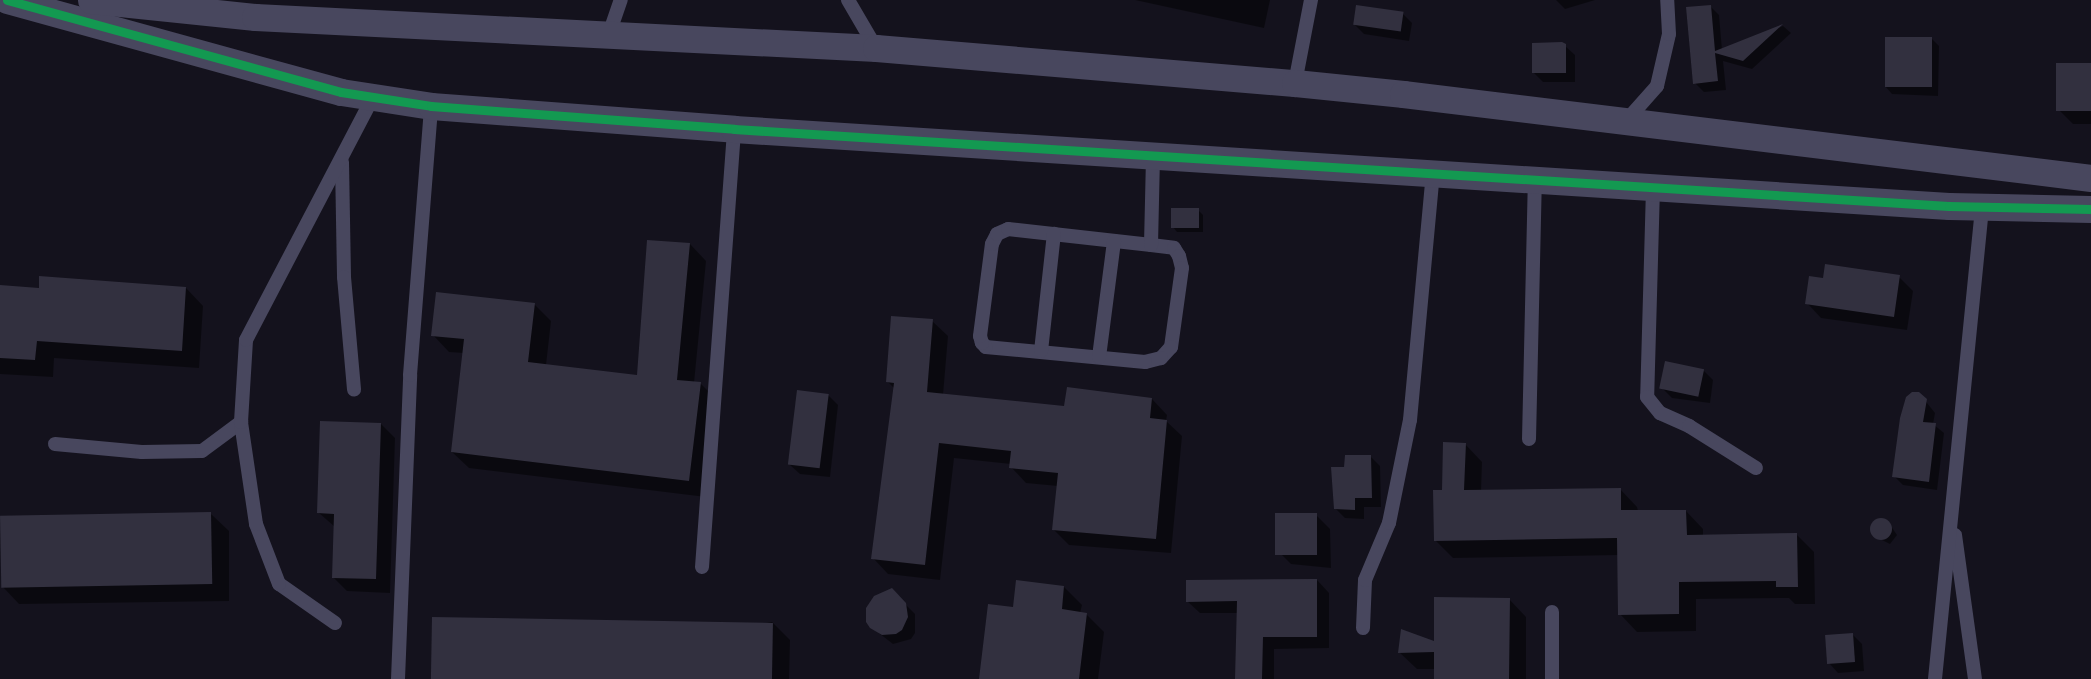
<!DOCTYPE html>
<html>
<head>
<meta charset="utf-8">
<style>
  body { margin:0 }
  #map { position:relative; width:2091px; height:679px; overflow:hidden; background:#14121d; font-family:Rubik,sans-serif }
  div>[style] { position:absolute }
  [style*='--x'] { left:calc(var(--x)*1px); top:calc(var(--y)*1px); width:calc(var(--w)*1px); rotate:calc(var(--a)*1deg) }
  .shadow>* { inset:0; background:#0007 }
  .building>* { inset:0; background:#32303f; transform-origin:0 0 }
  .round { border-radius:50% }
  .lane>* { height:14px; margin:-7px; padding:0 7px; transform-origin:7px; border-radius:7px; background:#48475e }
  .street>* { height:27px; margin:-13.5px; padding:0 13.5px; transform-origin:13.5px; border-radius:13.5px; background:#48475e }
  .cycleway>* { height:9px; margin:-4.5px; padding:0 4.5px; transform-origin:4.5px; border-radius:4.5px; background:#139951 }
  span { translate:-50% -50%; white-space:nowrap; text-align:center; line-height:1.15; -webkit-text-stroke:4.5px #110e22; paint-order:stroke }
</style>
</head>
<body>
<div id="map">
  <div class="shadow">
    <i style="clip-path:polygon(1135px 0,1270px 0,1264px 28px)"></i>
    <i style="clip-path:polygon(1556px 0,1595px 0,1565px 9px)"></i>
    <i style="clip-path:polygon(1710px 6px,1719px 15px,1722px 50px,1783px 26px,1791px 33px,1752px 69px,1723px 61px,1726px 90px,1704px 92px,1695px 83px)"></i>
    <i style="clip-path:polygon(1402px 13px,1412px 23px,1409px 41px,1364px 34px,1355px 25px)"></i>
    <i style="clip-path:polygon(1931px 38px,1939px 46px,1938px 96px,1892px 94px,1885px 86px)"></i>
    <i style="clip-path:polygon(1565px 46px,1575px 55px,1575px 82px,1543px 82px,1533px 72px)"></i>
    <i style="clip-path:polygon(2091px 64px,2091px 124px,2073px 124px,2059px 110px)"></i>
    <i style="clip-path:polygon(1198px 210px,1203px 215px,1203px 232px,1177px 232px,1173px 227px)"></i>
    <i style="clip-path:polygon(690px 244px,706px 261px,694px 383px,701px 384px,717px 400px,706px 497px,469px 468px,452px 452px,464px 353px,449px 352px,433px 335px,534px 304px,551px 321px,546px 365px,638px 376px)"></i>
    <i style="clip-path:polygon(1899px 277px,1913px 291px,1907px 330px,1821px 318px,1807px 303px,1825px 280px)"></i>
    <i style="clip-path:polygon(0 286px,40px 289px,186px 288px,203px 306px,199px 368px,54px 358px,53px 377px,0 374px)"></i>
    <i style="clip-path:polygon(932px 321px,948px 336px,943px 395px,1066px 408px,1152px 399px,1167px 415px,1166px 421px,1182px 436px,1171px 553px,1069px 545px,1053px 529px,1058px 486px,1026px 483px,1011px 467px,1011px 464px,954px 458px,940px 580px,888px 574px,873px 558px,895px 389px,887px 381px)"></i>
    <i style="clip-path:polygon(1703px 370px,1713px 380px,1710px 403px,1672px 398px,1663px 389px)"></i>
    <i style="clip-path:polygon(1919px 393px,1935px 413px,1933px 424px,1944px 433px,1937px 490px,1903px 485px,1894px 476px)"></i>
    <i style="clip-path:polygon(828px 395px,838px 405px,830px 477px,800px 474px,790px 465px)"></i>
    <i style="clip-path:polygon(381px 424px,395px 438px,390px 593px,347px 591px,333px 577px,335px 527px,319px 513px)"></i>
    <i style="clip-path:polygon(1465px 444px,1482px 462px,1481px 491px,1620px 489px,1637px 507px,1638px 511px,1686px 511px,1703px 529px,1703px 536px,1797px 535px,1814px 552px,1815px 604px,1795px 604px,1789px 598px,1696px 599px,1696px 631px,1637px 632px,1620px 614px,1619px 555px,1453px 558px,1435px 540px,1443px 492px)"></i>
    <i style="clip-path:polygon(1370px 456px,1380px 466px,1381px 507px,1364px 507px,1364px 519px,1345px 518px,1335px 508px,1346px 469px)"></i>
    <i style="clip-path:polygon(211px 514px,229px 531px,229px 601px,19px 604px,2px 586px)"></i>
    <i style="clip-path:polygon(1316px 515px,1330px 529px,1331px 568px,1291px 564px,1277px 550px)"></i>
    <i style="clip-path:polygon(1886px 519px,1897px 535px,1890px 544px,1872px 535px,1873px 526px,1877px 520px)"></i>
    <i style="clip-path:polygon(1317px 580px,1329px 593px,1329px 648px,1274px 649px,1274px 679px,1237px 679px,1238px 613px,1200px 613px,1187px 601px)"></i>
    <i style="clip-path:polygon(1064px 587px,1082px 605px,1080px 613px,1086px 614px,1104px 632px,1098px 679px,981px 679px,1014px 609px)"></i>
    <i style="clip-path:polygon(1509px 599px,1526px 617px,1526px 679px,1435px 679px,1435px 669px,1417px 669px,1399px 652px,1436px 644px)"></i>
    <i style="clip-path:polygon(901px 600px,915px 614px,915px 633px,911px 639px,893px 644px,871px 627px)"></i>
    <i style="clip-path:polygon(772px 622px,790px 640px,789px 679px,433px 679px)"></i>
    <i style="clip-path:polygon(1852px 634px,1862px 644px,1864px 671px,1838px 673px,1829px 663px)"></i>
  </div>
  <div class="building">
    <i style="left:1356px;top:5px;width:48px;height:20px;rotate:8deg"></i>
    <i style="clip-path:polygon(1711px 5px,1715px 51px,1783px 24px,1743px 61px,1715px 53px,1718px 81px,1693px 84px,1686px 7px)"></i>
    <i style="left:1885px;top:37px;width:47px;height:50px"></i>
    <i style="clip-path:polygon(1562px 42px,1566px 44px,1566px 73px,1532px 73px,1532px 43px)"></i>
    <i style="left:2056px;top:63px;width:35px;height:48px"></i>
    <i style="left:1171px;top:208px;width:28px;height:20px"></i>
    <i style="clip-path:polygon(647px 240px,690px 243px,677px 380px,701px 382px,689px 481px,451px 452px,464px 339px,431px 336px,436px 292px,535px 303px,528px 362px,637px 375px)"></i>
    <i style="clip-path:polygon(1825px 264px,1900px 275px,1894px 317px,1805px 304px,1809px 276px,1823px 278px)"></i>
    <i style="clip-path:polygon(39px 276px,186px 287px,182px 351px,37px 341px,35px 360px,0 358px,0 285px,39px 288px)"></i>
    <i style="clip-path:polygon(891px 316px,933px 319px,927px 392px,1064px 406px,1067px 387px,1152px 398px,1150px 418px,1167px 420px,1156px 539px,1052px 530px,1058px 473px,1009px 468px,1011px 451px,939px 443px,925px 565px,871px 559px,894px 383px,886px 382px)"></i>
    <i style="left:1665px;top:361px;width:40px;height:28px;rotate:12deg"></i>
    <i style="left:797px;top:390px;width:32px;height:75px;rotate:7deg"></i>
    <i style="clip-path:polygon(1912px 392px,1919px 392px,1927px 399px,1923px 422px,1936px 423px,1929px 482px,1892px 477px,1900px 418px,1906px 397px)"></i>
    <i style="clip-path:polygon(320px 421px,381px 423px,376px 579px,332px 578px,334px 514px,317px 513px)"></i>
    <i style="clip-path:polygon(1443px 442px,1466px 443px,1464px 490px,1621px 488px,1621px 510px,1686px 510px,1687px 535px,1797px 533px,1798px 587px,1776px 587px,1776px 581px,1679px 582px,1679px 614px,1618px 615px,1617px 538px,1434px 541px,1433px 490px,1442px 490px)"></i>
    <i style="clip-path:polygon(1345px 455px,1371px 455px,1372px 498px,1355px 498px,1355px 510px,1334px 509px,1331px 467px,1344px 467px)"></i>
    <i style="left:211px;top:512px;width:72px;height:211px;rotate:89deg"></i>
    <i style="left:1317px;top:513px;width:42px;height:42px;rotate:90deg"></i>
    <i class="round" style="left:1870px;top:518px;width:22px;height:22px"></i>
    <i style="clip-path:polygon(1317px 579px,1317px 637px,1263px 637px,1262px 679px,1235px 679px,1237px 601px,1186px 602px,1186px 580px)"></i>
    <i style="clip-path:polygon(1016px 580px,1064px 586px,1062px 609px,1087px 613px,1079px 679px,979px 679px,988px 604px,1013px 607px)"></i>
    <i style="clip-path:polygon(892px 588px,906px 603px,908px 617px,902px 630px,896px 634px,882px 635px,870px 628px,866px 622px,866px 608px,874px 596px)"></i>
    <i style="clip-path:polygon(1434px 597px,1510px 598px,1509px 679px,1434px 679px,1434px 652px,1398px 653px,1401px 629px,1434px 641px)"></i>
    <i style="left:432px;top:617px;width:341px;height:62px;rotate:1deg"></i>
    <i style="left:1853px;top:633px;width:29px;height:28px;rotate:86deg"></i>
  </div>
  <div class="lane">
    <i style="--x:848;--y:0;--w:56;--a:59.7"></i>
    <i style="--x:609;--y:34;--w:36;--a:-71"></i>
    <i style="--x:1295;--y:83;--w:85;--a:-79.1"></i>
    <i style="--x:1626;--y:121;--w:47;--a:-48.5"></i>
    <i style="--x:1657;--y:86;--w:53;--a:-77"></i>
    <i style="--x:1669;--y:34;--w:34;--a:-93"></i>
    <i style="--x:342;--y:162;--w:115;--a:89"></i>
    <i style="--x:344;--y:277;--w:113;--a:84.9"></i>
    <i style="--x:1653;--y:188;--w:209;--a:91.6"></i>
    <i style="--x:1647;--y:397;--w:21;--a:51"></i>
    <i style="--x:1660;--y:413;--w:32;--a:24"></i>
    <i style="--x:1689;--y:426;--w:79;--a:32.1"></i>
    <i style="--x:1151;--y:245;--w:23;--a:7"></i>
    <i style="--x:1174;--y:248;--w:9;--a:58"></i>
    <i style="--x:1179;--y:256;--w:12;--a:76"></i>
    <i style="--x:1182;--y:268;--w:80;--a:97.9"></i>
    <i style="--x:1171;--y:347;--w:15;--a:132"></i>
    <i style="--x:1161;--y:358;--w:16;--a:166"></i>
    <i style="--x:1145;--y:362;--w:160;--a:-174.6"></i>
    <i style="--x:986;--y:347;--w:6;--a:-135"></i>
    <i style="--x:982;--y:343;--w:7;--a:-106"></i>
    <i style="--x:980;--y:336;--w:93;--a:-82.6"></i>
    <i style="--x:992;--y:244;--w:11;--a:-63"></i>
    <i style="--x:997;--y:234;--w:12;--a:-24"></i>
    <i style="--x:1008;--y:229;--w:144;--a:6.4"></i>
    <i style="--x:1151;--y:245;--w:89;--a:-88.7"></i>
    <i style="--x:1041;--y:351;--w:118;--a:-83.7"></i>
    <i style="--x:1099;--y:357;--w:117;--a:-82.6"></i>
    <i style="--x:1529;--y:439;--w:259;--a:-88.7"></i>
    <i style="--x:55;--y:444;--w:87;--a:5.3"></i>
    <i style="--x:142;--y:452;--w:60;--a:-1"></i>
    <i style="--x:202;--y:451;--w:49;--a:-36.6"></i>
    <i style="--x:1955;--y:535;--w:145;--a:82.1"></i>
    <i style="--x:702;--y:567;--w:439;--a:-85.8"></i>
    <i style="--x:335;--y:623;--w:68;--a:-145.1"></i>
    <i style="--x:279;--y:584;--w:64;--a:-111"></i>
    <i style="--x:256;--y:524;--w:103;--a:-98.4"></i>
    <i style="--x:241;--y:422;--w:82;--a:-86.5"></i>
    <i style="--x:246;--y:340;--w:274;--a:-62.4"></i>
    <i style="--x:1363;--y:628;--w:48;--a:-87.6"></i>
    <i style="--x:1365;--y:580;--w:62;--a:-67.2"></i>
    <i style="--x:1389;--y:523;--w:105;--a:-78.5"></i>
    <i style="--x:1410;--y:420;--w:247;--a:-84.7"></i>
    <i style="--x:398;--y:679;--w:304;--a:-87.7"></i>
    <i style="--x:410;--y:375;--w:270;--a:-85.5"></i>
    <i style="--x:1552;--y:679;--w:67;--a:-90"></i>
    <i style="--x:1935;--y:679;--w:473;--a:-84.3"></i>
  </div>
  <div class="street">
    <i style="--x:7;--y:0;--w:346;--a:15.4"></i>
    <i style="--x:341;--y:92;--w:91;--a:8.8"></i>
    <i style="--x:431;--y:106;--w:304;--a:4.3"></i>
    <i style="--x:734;--y:129;--w:1217;--a:3.63"></i>
    <i style="--x:1949;--y:206;--w:142;--a:1.2"></i>
    <i style="--x:91;--y:0;--w:165;--a:5.9"></i>
    <i style="--x:255;--y:17;--w:622;--a:2.86"></i>
    <i style="--x:876;--y:48;--w:420;--a:4.8"></i>
    <i style="--x:1295;--y:83;--w:109;--a:5.8"></i>
    <i style="--x:1403;--y:94;--w:693;--a:6.96"></i>
  </div>
  <div class="cycleway">
    <i style="--x:7;--y:0;--w:346;--a:15.4"></i>
    <i style="--x:341;--y:92;--w:91;--a:8.8"></i>
    <i style="--x:431;--y:106;--w:304;--a:4.3"></i>
    <i style="--x:734;--y:129;--w:1217;--a:3.63"></i>
    <i style="--x:1949;--y:206;--w:142;--a:1.2"></i>
  </div>
</div>
</body>
</html>
